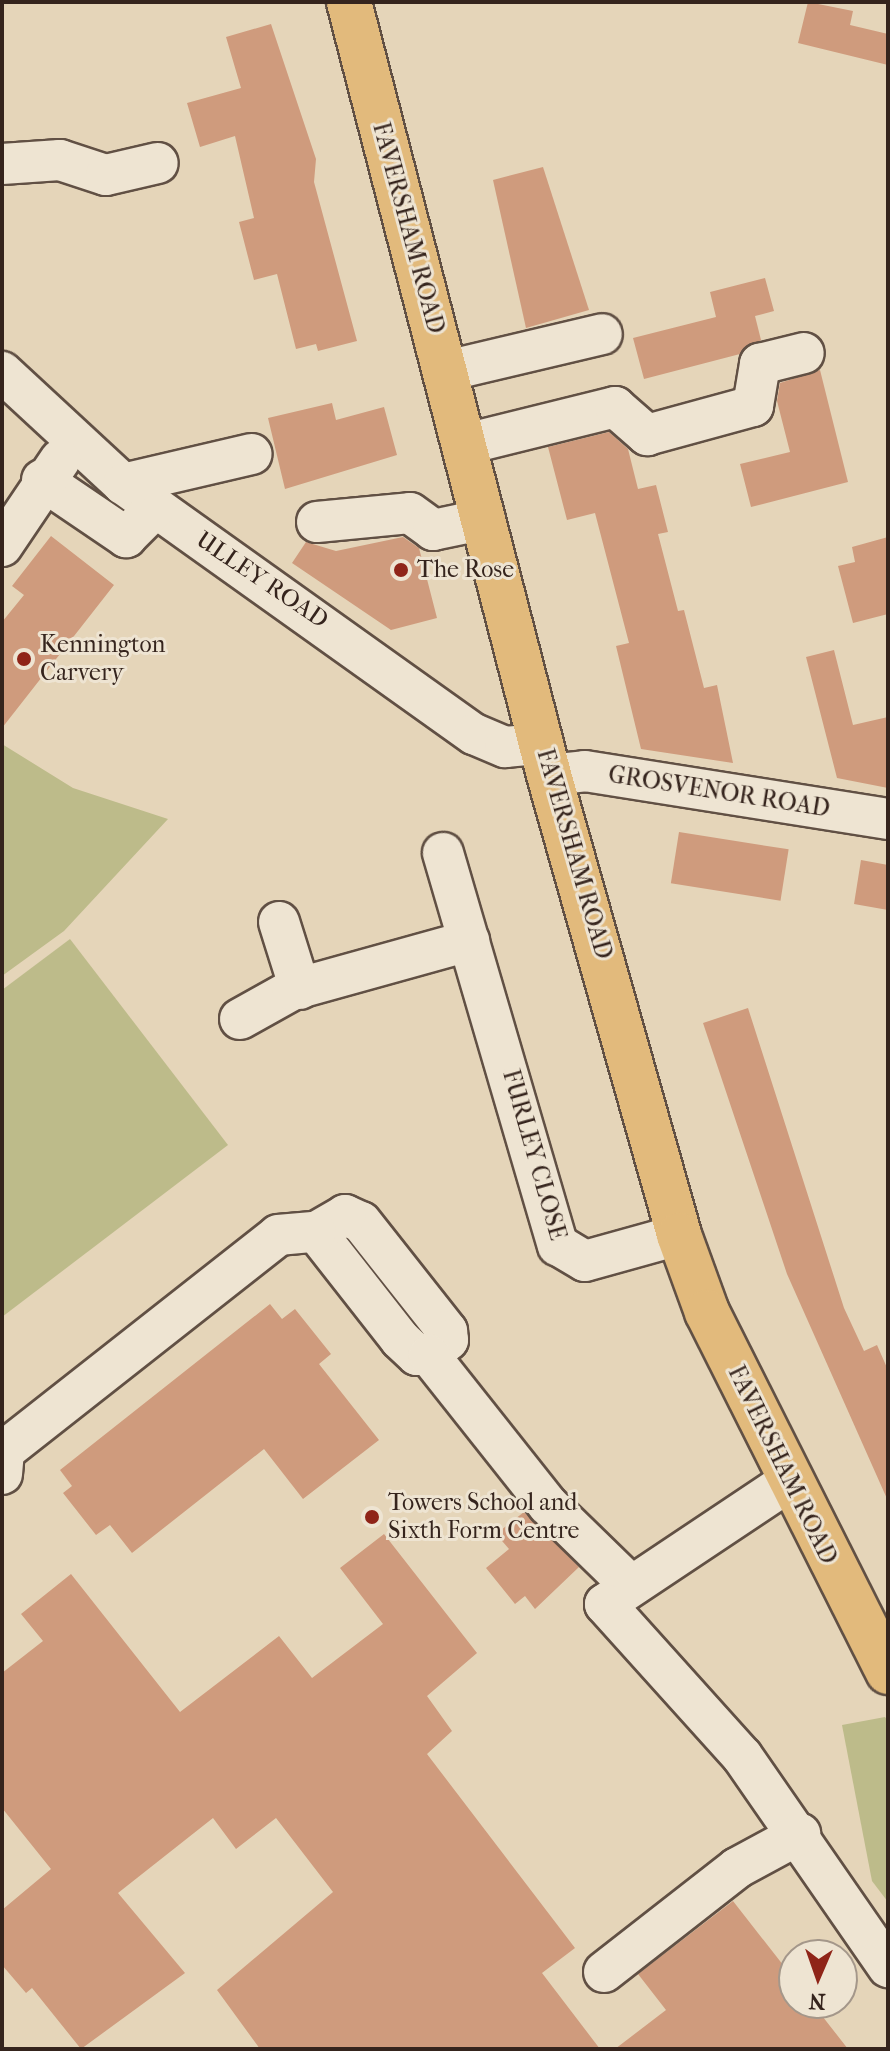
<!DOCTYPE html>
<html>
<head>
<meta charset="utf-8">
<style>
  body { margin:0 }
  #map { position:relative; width:890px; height:2051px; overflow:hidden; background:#e5d5b9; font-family:"IM FELL French Canon",serif }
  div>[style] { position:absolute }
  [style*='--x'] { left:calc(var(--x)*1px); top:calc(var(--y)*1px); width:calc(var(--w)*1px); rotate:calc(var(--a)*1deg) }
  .green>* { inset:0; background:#bdbb8a }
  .building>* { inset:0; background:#cf9b7d; transform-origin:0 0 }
  .roads { filter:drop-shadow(2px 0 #615044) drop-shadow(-2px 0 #615044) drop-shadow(0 2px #615044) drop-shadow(0 -2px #615044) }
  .minor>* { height:40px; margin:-20px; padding:0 20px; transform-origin:20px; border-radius:20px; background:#eee4d2 }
  .major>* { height:44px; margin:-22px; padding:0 22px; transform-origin:22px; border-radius:22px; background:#e2ba7c }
  .dots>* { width:22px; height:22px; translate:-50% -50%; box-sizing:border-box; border:4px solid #eee4d2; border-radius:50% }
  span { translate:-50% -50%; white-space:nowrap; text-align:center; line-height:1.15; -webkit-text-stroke:6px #eee4d2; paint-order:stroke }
  .street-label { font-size:24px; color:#35241d }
  .poi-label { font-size:24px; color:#35241d }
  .left { translate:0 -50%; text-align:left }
  .frame { position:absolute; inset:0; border:4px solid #35241d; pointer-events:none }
  .north { position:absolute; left:778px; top:1939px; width:80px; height:80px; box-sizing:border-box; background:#eee4d2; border:2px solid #a4978a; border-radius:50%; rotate:182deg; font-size:22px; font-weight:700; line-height:32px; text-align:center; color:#35241d }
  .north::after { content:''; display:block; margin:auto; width:28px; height:36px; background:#8f2418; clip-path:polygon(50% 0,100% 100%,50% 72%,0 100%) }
</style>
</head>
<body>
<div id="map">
  <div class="green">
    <i style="clip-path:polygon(2px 744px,73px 788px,168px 819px,64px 931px,2px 976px)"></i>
    <i style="clip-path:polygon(70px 939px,228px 1145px,2px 1317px,2px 990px)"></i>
    <i style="clip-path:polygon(885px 1717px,888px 1721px,888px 1902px,872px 1881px,842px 1725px)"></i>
  </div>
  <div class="building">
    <i style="clip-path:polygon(808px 2px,853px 11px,850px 25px,888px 34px,888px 65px,798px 43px)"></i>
    <i style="clip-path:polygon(271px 24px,316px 159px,314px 182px,357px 341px,318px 351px,316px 344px,296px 349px,277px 274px,254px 280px,239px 222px,254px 218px,235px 136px,200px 147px,187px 103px,241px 88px,226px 37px)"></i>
    <i style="clip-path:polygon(543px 167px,589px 310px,526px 328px,493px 180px)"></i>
    <i style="clip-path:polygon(765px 278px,774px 311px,755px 316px,761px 340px,740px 354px,644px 379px,633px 338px,716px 317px,710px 292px)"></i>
    <i style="clip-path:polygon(820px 370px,848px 482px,751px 507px,740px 464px,790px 452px,777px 401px,780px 383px)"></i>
    <i style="clip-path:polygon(332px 403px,336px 420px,384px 407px,397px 455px,285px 489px,268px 418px)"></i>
    <i style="clip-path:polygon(609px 432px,628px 449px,638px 489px,656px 485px,668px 532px,658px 534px,678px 611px,684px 610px,704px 688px,717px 685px,733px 763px,641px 749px,616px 646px,629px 643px,595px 513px,567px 520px,548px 447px)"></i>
    <i style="clip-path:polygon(51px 536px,114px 585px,2px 728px,2px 622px,24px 595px,12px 586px)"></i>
    <i style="clip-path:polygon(403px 537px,419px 548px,437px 618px,391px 630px,292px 563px,306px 542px,336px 551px)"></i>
    <i style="clip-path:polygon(888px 537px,888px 614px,853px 623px,838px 566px,855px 562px,852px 547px)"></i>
    <i style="clip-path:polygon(834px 650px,853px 725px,888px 717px,888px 788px,837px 778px,806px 657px)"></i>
    <i style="left:679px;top:832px;width:111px;height:52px;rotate:9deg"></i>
    <i style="clip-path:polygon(861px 860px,888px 865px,888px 910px,854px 904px)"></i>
    <i style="clip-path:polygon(748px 1008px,844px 1308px,864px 1351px,877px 1345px,888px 1370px,888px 1501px,787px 1274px,703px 1023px)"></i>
    <i style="clip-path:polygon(270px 1304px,282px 1319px,295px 1309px,331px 1354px,319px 1364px,379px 1440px,303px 1499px,264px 1449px,132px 1553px,110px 1525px,96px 1535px,63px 1493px,72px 1486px,60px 1470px)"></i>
    <i style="clip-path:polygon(524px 1512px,579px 1567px,535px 1609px,525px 1596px,515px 1604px,486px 1568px,509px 1549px,496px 1534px)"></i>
    <i style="clip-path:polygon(384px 1534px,477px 1653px,427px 1696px,452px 1731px,427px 1754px,575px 1948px,542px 1973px,600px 2049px,260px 2049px,217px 1990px,333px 1892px,276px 1818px,236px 1849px,213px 1818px,118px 1893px,185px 1973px,81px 2049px,32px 1988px,26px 1993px,2px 1965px,2px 1910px,51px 1869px,2px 1808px,2px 1673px,43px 1641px,21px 1614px,71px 1574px,180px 1712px,279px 1636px,312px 1678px,383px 1624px,340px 1568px)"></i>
    <i style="clip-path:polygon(733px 1901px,794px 1979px,794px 2003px,812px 2003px,848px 2049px,615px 2049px,666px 2010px,638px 1974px)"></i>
  </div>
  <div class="roads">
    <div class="minor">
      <i style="--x:2;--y:164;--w:58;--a:-3.9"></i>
      <i style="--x:60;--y:160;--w:48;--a:18.1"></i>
      <i style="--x:106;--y:175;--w:53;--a:-13"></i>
      <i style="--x:446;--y:371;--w:160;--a:-13.3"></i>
      <i style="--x:2;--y:372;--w:165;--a:42.8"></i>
      <i style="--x:123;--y:484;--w:431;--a:35.5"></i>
      <i style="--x:474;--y:734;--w:34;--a:23"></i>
      <i style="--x:505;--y:747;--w:38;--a:-5"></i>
      <i style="--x:466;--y:444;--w:154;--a:-13.9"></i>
      <i style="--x:615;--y:407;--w:43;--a:41.2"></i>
      <i style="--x:647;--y:435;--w:110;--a:-15.3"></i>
      <i style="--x:753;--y:406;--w:43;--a:-80.5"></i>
      <i style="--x:760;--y:364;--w:45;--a:-14"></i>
      <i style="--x:42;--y:480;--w:102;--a:34.2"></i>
      <i style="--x:126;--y:537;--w:41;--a:-45"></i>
      <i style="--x:123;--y:484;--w:132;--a:-13.1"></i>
      <i style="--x:317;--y:522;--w:93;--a:-5.5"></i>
      <i style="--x:410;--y:513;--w:29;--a:36"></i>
      <i style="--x:433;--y:530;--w:53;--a:-11.9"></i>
      <i style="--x:2;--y:546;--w:104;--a:-56"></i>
      <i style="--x:549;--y:775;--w:36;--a:-6"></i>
      <i style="--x:585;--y:771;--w:307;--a:9"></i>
      <i style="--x:443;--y:853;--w:409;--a:73.7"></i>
      <i style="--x:558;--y:1245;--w:31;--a:31"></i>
      <i style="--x:585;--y:1261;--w:98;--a:-15.5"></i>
      <i style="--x:279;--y:922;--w:70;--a:72.6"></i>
      <i style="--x:240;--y:1019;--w:60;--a:-29.1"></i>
      <i style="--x:292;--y:990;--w:184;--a:-15.5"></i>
      <i style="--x:345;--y:1215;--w:17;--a:24"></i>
      <i style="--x:361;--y:1222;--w:139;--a:51.7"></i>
      <i style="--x:447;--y:1331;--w:9;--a:84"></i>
      <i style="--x:448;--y:1340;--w:24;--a:142"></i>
      <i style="--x:429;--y:1355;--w:12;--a:180"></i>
      <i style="--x:417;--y:1355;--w:23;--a:-137"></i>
      <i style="--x:400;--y:1339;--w:136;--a:-128.1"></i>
      <i style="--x:316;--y:1232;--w:34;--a:-30"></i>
      <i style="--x:429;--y:1355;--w:191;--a:51.6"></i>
      <i style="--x:548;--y:1505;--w:113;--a:44.3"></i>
      <i style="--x:2;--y:1474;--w:23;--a:-85"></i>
      <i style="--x:4;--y:1451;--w:349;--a:-38.2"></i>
      <i style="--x:278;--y:1235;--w:38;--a:-5"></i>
      <i style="--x:788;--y:1482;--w:220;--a:146.3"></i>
      <i style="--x:605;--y:1604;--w:205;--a:48"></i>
      <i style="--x:742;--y:1756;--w:257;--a:55.3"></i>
      <i style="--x:604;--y:1972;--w:169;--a:-38"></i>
      <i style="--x:737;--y:1868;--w:72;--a:-28.4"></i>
    </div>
    <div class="major">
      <i style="--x:349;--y:2;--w:798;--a:75.49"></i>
      <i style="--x:549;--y:775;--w:478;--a:74.2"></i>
      <i style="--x:679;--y:1235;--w:82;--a:70"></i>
      <i style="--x:707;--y:1312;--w:403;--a:63.3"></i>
    </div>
  </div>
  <div class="dots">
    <i style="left:401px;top:570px;background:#8f2418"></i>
    <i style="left:24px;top:659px;background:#8f2418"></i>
    <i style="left:372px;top:1517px;background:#8f2418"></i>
  </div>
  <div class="street-label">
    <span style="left:408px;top:228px;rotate:75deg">FAVERSHAM ROAD</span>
    <span style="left:262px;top:580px;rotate:34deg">ULLEY ROAD</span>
    <span style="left:719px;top:792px;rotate:9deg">GROSVENOR ROAD</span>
    <span style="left:574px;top:854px;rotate:74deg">FAVERSHAM ROAD</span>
    <span style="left:534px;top:1155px;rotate:74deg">FURLEY CLOSE</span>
    <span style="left:782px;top:1465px;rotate:64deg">FAVERSHAM ROAD</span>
  </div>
  <div class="poi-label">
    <span class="left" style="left:417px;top:570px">The Rose</span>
    <span class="left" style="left:40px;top:659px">Kennington<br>Carvery</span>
    <span class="left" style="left:388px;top:1517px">Towers School and<br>Sixth Form Centre</span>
  </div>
  <div class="frame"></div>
  <div class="north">N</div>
</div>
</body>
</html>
